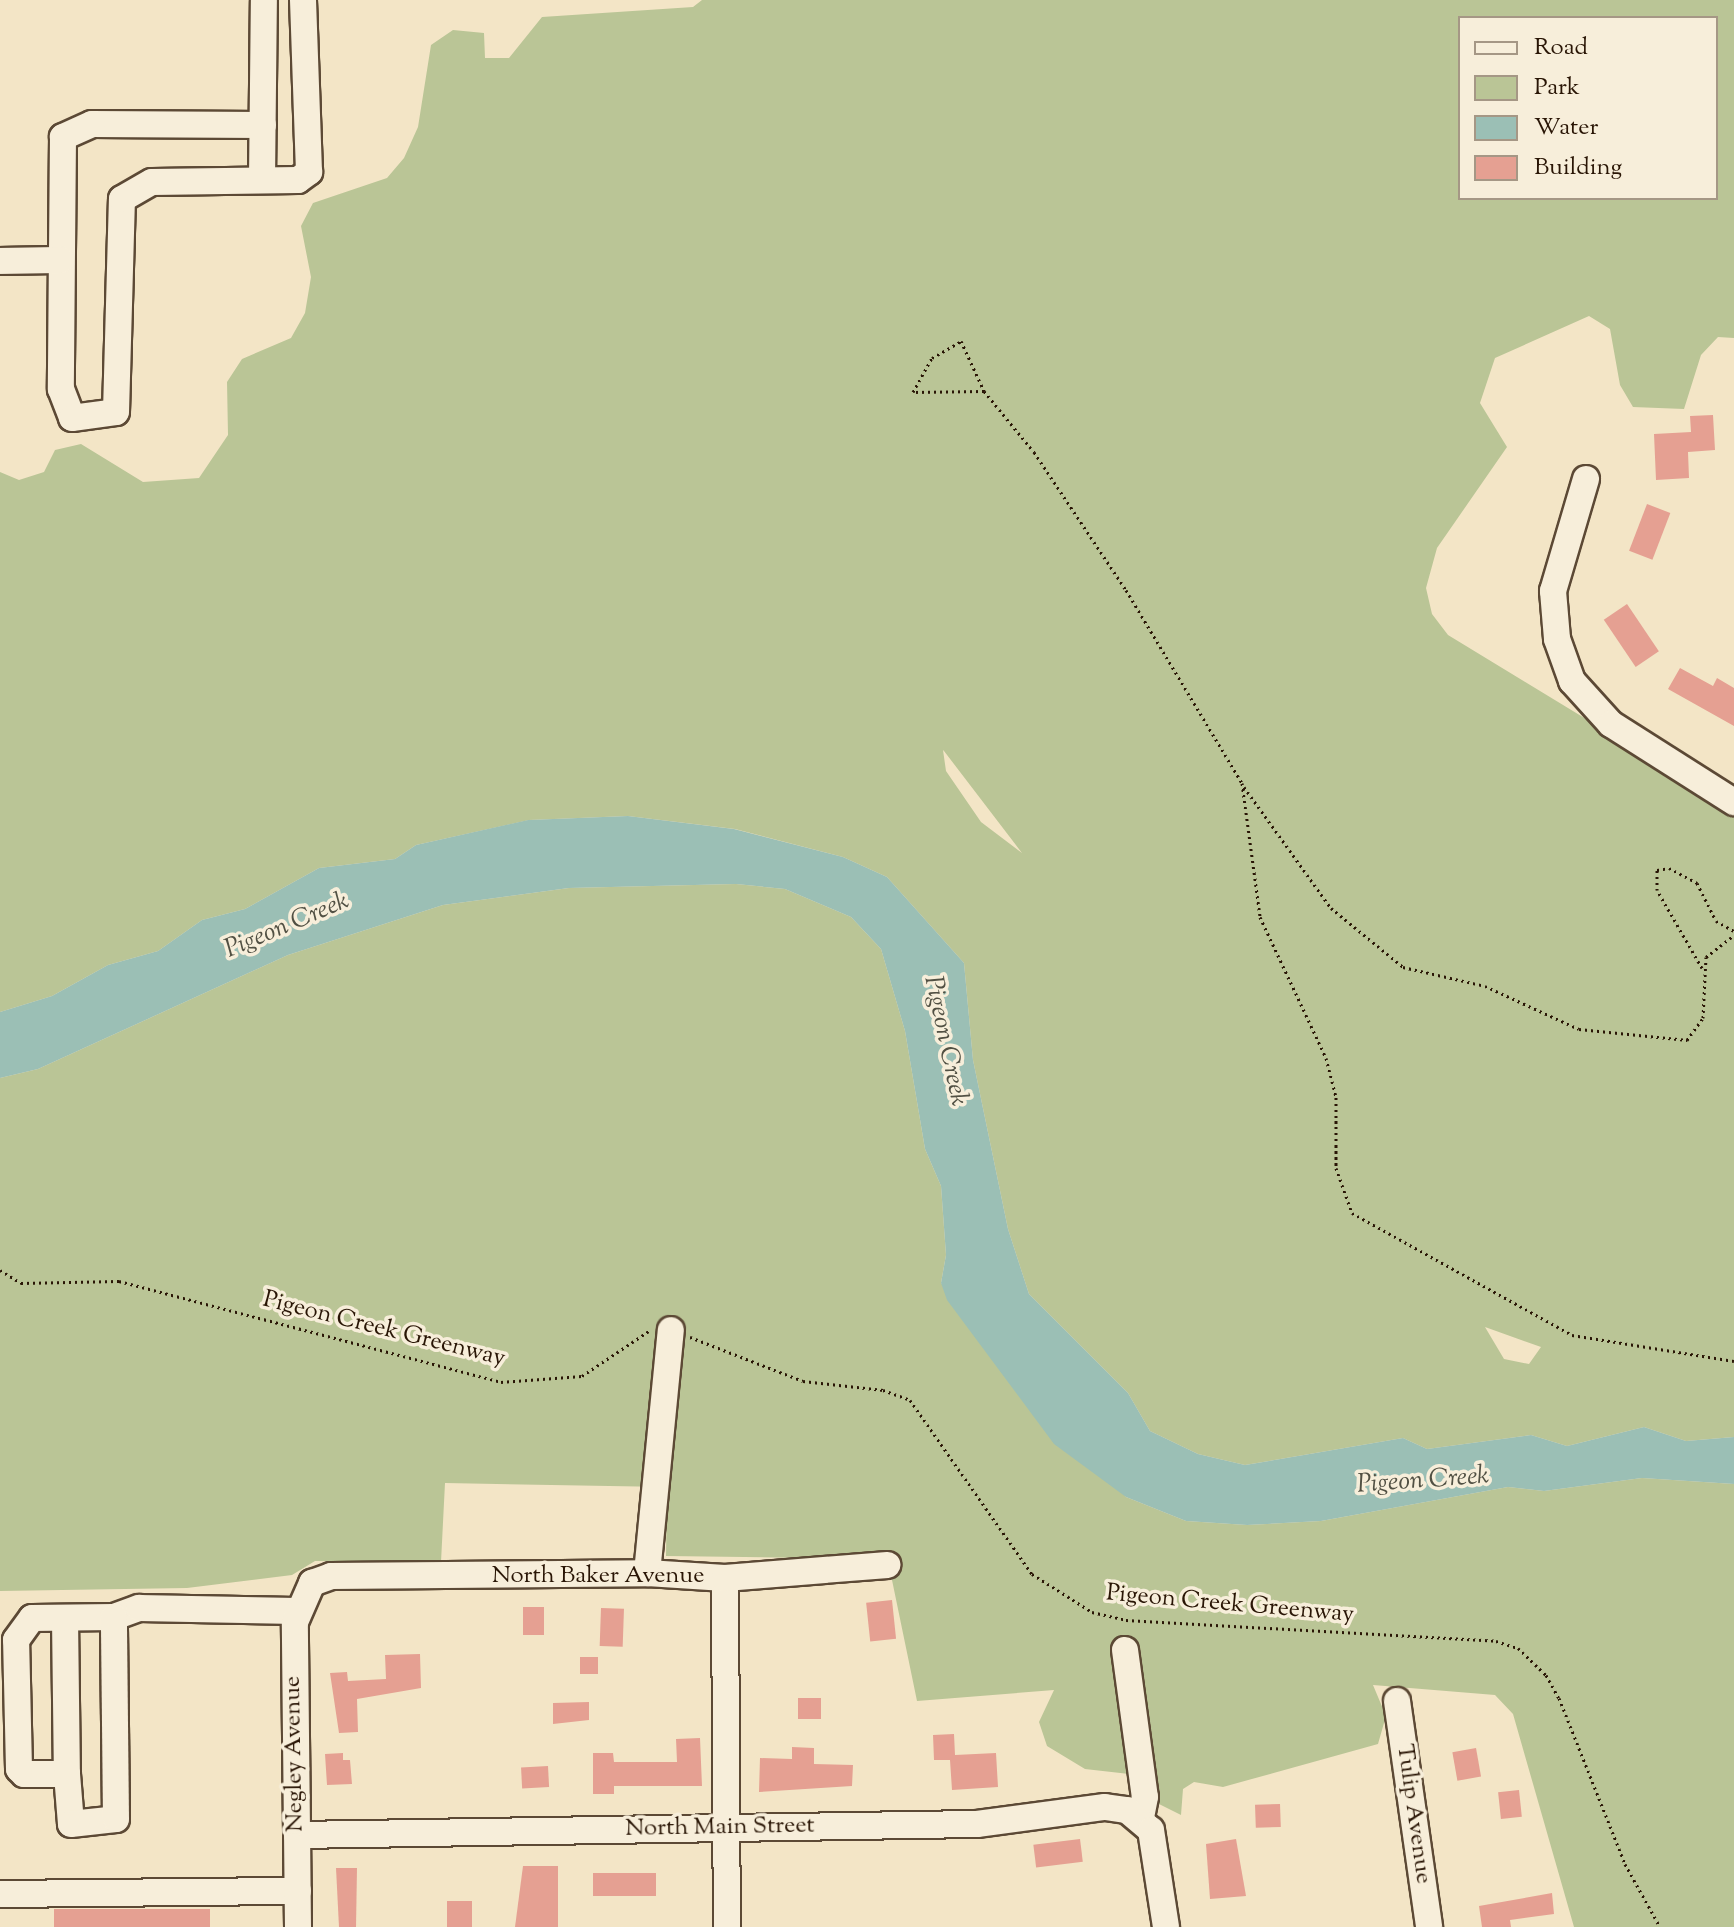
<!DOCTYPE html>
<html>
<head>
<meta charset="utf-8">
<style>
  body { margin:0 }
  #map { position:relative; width:1734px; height:1927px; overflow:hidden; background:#f3e5c6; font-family:"Sorts Mill Goudy",serif }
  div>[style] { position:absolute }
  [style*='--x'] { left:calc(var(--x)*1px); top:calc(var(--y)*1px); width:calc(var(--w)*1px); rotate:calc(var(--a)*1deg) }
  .green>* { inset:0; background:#bac596 }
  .water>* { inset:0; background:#9bbfb5 }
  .building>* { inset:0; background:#e5a092; transform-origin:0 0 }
  .path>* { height:3px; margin-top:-1.5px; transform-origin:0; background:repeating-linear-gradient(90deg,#291505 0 2px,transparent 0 6px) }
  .roads { filter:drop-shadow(2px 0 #5c4935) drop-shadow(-2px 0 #5c4935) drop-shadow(0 2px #5c4935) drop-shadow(0 -2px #5c4935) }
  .minor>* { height:26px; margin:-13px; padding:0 13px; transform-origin:13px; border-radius:13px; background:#f7eeda }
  span { translate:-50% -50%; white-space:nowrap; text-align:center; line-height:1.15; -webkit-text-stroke:7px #f7eeda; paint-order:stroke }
  .street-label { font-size:24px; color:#291505 }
  .water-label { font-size:26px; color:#515043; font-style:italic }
  .legend { position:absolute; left:1458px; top:16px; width:260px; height:184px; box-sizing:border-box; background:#f7eeda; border:2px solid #a59785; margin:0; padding:10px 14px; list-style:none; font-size:24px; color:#291505 }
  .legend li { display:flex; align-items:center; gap:16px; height:40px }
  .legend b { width:40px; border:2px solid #a59785 }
</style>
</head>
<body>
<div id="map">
  <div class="green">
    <i style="clip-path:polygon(evenodd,702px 0,1734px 0,1734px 338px,1718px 337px,1701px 355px,1684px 409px,1633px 407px,1620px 385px,1610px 329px,1589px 316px,1495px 358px,1480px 403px,1507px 447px,1437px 548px,1426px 588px,1432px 614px,1448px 635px,1734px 809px,1734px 1437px,1686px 1441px,1644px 1427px,1567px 1446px,1531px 1435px,1427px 1449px,1403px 1438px,1245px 1465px,1198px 1454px,1150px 1431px,1128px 1393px,1029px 1294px,1008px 1229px,973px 1060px,964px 963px,887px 877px,843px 857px,735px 829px,628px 816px,529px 820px,416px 845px,395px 859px,319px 868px,245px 909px,202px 920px,158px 951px,108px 965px,52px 996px,0 1012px,0 472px,19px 480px,44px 472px,55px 450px,81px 444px,143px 482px,199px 478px,228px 435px,227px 382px,242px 359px,291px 338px,305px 313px,311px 277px,301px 226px,313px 203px,387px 178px,404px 158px,418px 127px,431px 45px,453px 30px,484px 33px,485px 58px,509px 58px,542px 17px,693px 7px,702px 0,1460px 18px,1716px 18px,1716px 198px,1460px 198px,1460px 18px,702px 0,943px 750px,944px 751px,1022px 853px,981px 822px,946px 771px,943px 750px,702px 0,1485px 1327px,1541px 1347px,1529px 1364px,1504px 1359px,1485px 1327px)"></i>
    <i style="clip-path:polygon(736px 884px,785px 889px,851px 917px,881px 949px,905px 1031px,925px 1149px,941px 1186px,946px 1255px,941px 1283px,1126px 1497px,1186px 1521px,1247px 1525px,1321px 1521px,1508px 1487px,1544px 1491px,1642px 1478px,1734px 1484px,1734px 1927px,1574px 1927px,1513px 1714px,1495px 1695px,1373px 1685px,1386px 1716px,1378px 1744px,1223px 1787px,1194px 1782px,1183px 1789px,1181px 1815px,1157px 1803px,1138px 1775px,1085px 1769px,1047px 1746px,1039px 1722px,1054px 1690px,917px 1701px,886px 1551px,811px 1558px,666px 1556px,667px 1487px,445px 1483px,441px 1562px,315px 1561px,292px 1575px,187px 1588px,0 1591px,0 1078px,38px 1069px,288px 955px,443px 905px,569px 888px)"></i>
  </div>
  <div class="water">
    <i style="clip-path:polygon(628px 816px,734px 829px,843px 857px,887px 877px,964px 963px,973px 1060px,1008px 1229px,1029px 1294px,1128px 1393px,1150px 1431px,1198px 1454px,1245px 1465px,1403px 1438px,1427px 1449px,1531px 1435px,1567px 1446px,1644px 1427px,1686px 1441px,1734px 1437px,1734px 1484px,1642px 1478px,1544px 1491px,1508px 1487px,1321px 1521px,1247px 1525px,1186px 1521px,1126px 1497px,1054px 1444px,947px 1300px,941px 1283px,946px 1255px,941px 1186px,925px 1149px,905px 1031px,881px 949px,851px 917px,785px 889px,736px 884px,569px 888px,443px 905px,288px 955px,38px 1069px,0 1078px,0 1012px,52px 996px,108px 965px,158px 951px,202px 920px,245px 909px,319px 868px,395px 859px,416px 845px,528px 820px)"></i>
  </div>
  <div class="building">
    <i style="clip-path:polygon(1713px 415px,1715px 450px,1688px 452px,1689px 478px,1656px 480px,1654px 434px,1691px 432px,1690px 416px)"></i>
    <i style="left:1647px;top:504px;width:25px;height:50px;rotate:21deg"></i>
    <i style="left:1627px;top:604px;width:57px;height:28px;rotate:56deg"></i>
    <i style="clip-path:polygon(1680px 668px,1713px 686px,1717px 678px,1734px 688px,1734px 726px,1668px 689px)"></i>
    <i style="left:892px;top:1600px;width:39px;height:26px;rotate:84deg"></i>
    <i style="left:523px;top:1607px;width:21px;height:28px"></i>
    <i style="left:601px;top:1608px;width:23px;height:38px;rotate:2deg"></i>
    <i style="clip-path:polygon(420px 1654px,421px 1688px,357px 1699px,358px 1732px,339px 1733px,330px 1673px,347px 1672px,348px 1681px,386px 1679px,385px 1655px)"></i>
    <i style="left:580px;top:1657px;width:18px;height:17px"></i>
    <i style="left:798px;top:1698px;width:23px;height:21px"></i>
    <i style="clip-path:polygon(589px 1702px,589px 1720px,553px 1724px,553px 1703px)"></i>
    <i style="clip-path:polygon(954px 1734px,955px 1755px,996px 1753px,998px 1787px,952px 1790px,950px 1760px,934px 1760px,933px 1735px)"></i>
    <i style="clip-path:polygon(700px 1738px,702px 1786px,614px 1786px,614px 1794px,593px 1794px,593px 1753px,613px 1753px,614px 1762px,677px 1762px,676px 1739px)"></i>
    <i style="clip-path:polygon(792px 1747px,814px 1748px,814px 1764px,853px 1765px,852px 1786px,759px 1792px,760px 1758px,792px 1759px)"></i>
    <i style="left:1476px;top:1748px;width:29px;height:24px;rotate:80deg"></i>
    <i style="clip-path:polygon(343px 1753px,343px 1760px,350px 1760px,352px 1784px,327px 1785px,325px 1754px)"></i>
    <i style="left:548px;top:1766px;width:21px;height:27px;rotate:87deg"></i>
    <i style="left:1519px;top:1790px;width:27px;height:21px;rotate:84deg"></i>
    <i style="left:1280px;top:1804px;width:23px;height:25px;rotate:88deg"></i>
    <i style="left:1080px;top:1839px;width:23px;height:47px;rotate:83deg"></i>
    <i style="clip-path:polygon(1236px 1839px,1246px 1896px,1210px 1899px,1206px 1844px)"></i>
    <i style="clip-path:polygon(523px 1866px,558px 1866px,558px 1927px,515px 1927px)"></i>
    <i style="clip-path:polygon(336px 1868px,357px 1868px,356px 1927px,339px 1927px)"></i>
    <i style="left:593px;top:1873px;width:63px;height:23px"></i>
    <i style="clip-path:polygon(1552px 1893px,1554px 1914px,1510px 1920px,1511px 1927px,1482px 1927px,1479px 1906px)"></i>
    <i style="left:472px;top:1901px;width:26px;height:25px;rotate:90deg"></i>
    <i style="left:210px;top:1909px;width:18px;height:156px;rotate:90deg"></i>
  </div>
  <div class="path">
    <i style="--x:984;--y:391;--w:71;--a:179.2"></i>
    <i style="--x:913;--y:392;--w:39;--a:-61"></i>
    <i style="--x:932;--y:358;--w:34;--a:-30"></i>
    <i style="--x:961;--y:341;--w:55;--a:65.3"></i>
    <i style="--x:984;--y:391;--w:79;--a:50.7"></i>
    <i style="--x:1034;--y:452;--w:166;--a:56.3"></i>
    <i style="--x:1126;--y:590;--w:225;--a:59"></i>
    <i style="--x:1242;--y:783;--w:135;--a:82.3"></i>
    <i style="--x:1260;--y:917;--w:156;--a:64.9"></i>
    <i style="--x:1326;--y:1058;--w:40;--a:75.6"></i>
    <i style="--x:1336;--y:1097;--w:71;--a:90"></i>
    <i style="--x:1336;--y:1168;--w:48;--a:70.4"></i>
    <i style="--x:1352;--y:1213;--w:252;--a:29"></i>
    <i style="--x:1572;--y:1335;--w:164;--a:9.1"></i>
    <i style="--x:1244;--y:787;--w:149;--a:54.3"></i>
    <i style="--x:1331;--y:908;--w:93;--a:39.3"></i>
    <i style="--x:1403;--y:967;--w:84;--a:13"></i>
    <i style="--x:1485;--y:986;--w:103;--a:24.6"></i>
    <i style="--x:1579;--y:1029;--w:109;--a:5.8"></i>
    <i style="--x:1687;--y:1040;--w:27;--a:-54"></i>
    <i style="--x:1703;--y:1018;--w:61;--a:-87.2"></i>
    <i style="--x:1706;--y:957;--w:36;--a:-38"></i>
    <i style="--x:1702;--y:968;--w:90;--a:-120"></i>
    <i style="--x:1657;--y:890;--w:20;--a:-90"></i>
    <i style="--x:1657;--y:870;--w:12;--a:-9"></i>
    <i style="--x:1669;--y:868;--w:32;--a:28"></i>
    <i style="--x:1697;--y:883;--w:42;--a:63.4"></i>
    <i style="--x:1716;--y:921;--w:21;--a:29"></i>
    <i style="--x:0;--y:1270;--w:25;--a:32"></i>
    <i style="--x:21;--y:1283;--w:98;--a:-1.2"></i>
    <i style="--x:119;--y:1281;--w:395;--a:14.8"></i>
    <i style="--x:501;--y:1382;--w:81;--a:-4.2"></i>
    <i style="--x:582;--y:1376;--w:81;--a:-33.9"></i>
    <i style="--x:690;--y:1337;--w:121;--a:21.3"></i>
    <i style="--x:803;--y:1381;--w:81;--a:6.4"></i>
    <i style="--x:883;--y:1390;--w:29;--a:20"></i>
    <i style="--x:910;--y:1400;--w:213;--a:55"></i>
    <i style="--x:1032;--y:1574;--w:71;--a:32.3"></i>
    <i style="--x:1092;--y:1612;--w:35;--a:13"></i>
    <i style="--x:1126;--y:1620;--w:371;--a:3.2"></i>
    <i style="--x:1496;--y:1641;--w:23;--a:18"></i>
    <i style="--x:1518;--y:1648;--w:39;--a:44"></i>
    <i style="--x:1546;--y:1675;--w:26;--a:61"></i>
    <i style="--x:1559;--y:1698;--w:179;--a:68.3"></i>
    <i style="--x:1625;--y:1864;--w:72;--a:60.9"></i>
  </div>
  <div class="roads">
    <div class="minor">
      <i style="--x:263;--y:125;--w:171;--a:-179.7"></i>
      <i style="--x:92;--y:124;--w:32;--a:156"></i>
      <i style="--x:63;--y:137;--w:252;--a:90.5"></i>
      <i style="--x:61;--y:389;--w:31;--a:69"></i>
      <i style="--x:72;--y:418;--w:44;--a:-7.8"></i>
      <i style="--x:116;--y:412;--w:213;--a:-88.4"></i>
      <i style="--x:122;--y:199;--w:34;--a:-30"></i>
      <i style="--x:152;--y:182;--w:146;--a:-0.8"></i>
      <i style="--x:298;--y:180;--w:14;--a:-36"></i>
      <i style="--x:309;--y:172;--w:172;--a:-92"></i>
      <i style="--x:262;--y:180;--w:180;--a:-89.4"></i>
      <i style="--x:0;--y:261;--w:61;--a:-0.9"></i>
      <i style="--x:1586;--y:479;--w:117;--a:106.4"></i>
      <i style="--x:1553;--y:591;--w:48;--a:85.2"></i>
      <i style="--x:1557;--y:639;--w:45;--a:70.3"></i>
      <i style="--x:1572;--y:681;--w:58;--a:47.8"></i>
      <i style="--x:1611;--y:724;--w:146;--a:32.4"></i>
      <i style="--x:647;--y:1573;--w:244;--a:-84.4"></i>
      <i style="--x:725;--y:1578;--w:349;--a:89.7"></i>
      <i style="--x:65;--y:1618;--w:156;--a:89.3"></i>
      <i style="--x:67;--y:1774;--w:43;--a:180"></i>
      <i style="--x:24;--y:1774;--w:7;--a:-135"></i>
      <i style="--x:19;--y:1769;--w:129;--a:-91.3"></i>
      <i style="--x:16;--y:1640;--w:27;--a:-54"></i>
      <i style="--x:32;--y:1618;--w:82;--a:-0.7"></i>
      <i style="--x:114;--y:1617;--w:27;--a:-20"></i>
      <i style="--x:139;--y:1608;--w:157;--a:1.1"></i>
      <i style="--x:1125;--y:1650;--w:148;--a:82.3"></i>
      <i style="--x:1145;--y:1797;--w:20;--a:101"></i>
      <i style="--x:1397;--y:1701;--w:228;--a:81.9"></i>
      <i style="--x:67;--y:1774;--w:50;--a:85.4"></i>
      <i style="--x:71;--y:1824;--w:45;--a:-6.3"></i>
      <i style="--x:116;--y:1819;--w:202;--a:-90.6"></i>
      <i style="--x:297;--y:1835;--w:680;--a:-0.93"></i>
      <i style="--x:977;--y:1824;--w:129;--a:-7.6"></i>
      <i style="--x:1105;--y:1807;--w:22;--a:8"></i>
      <i style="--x:1127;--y:1810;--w:31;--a:40"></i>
      <i style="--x:1151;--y:1830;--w:98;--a:81.2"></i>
      <i style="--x:0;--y:1894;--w:298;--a:-0.6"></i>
      <i style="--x:298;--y:1927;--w:305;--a:-90.6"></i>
      <i style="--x:295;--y:1622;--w:43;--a:-66.4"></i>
      <i style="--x:312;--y:1583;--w:20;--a:-20"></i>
      <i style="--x:331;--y:1576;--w:316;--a:-0.5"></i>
      <i style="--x:647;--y:1573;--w:78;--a:3.7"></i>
      <i style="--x:725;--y:1578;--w:163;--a:-4.6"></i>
    </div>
  </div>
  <div class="street-label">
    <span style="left:384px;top:1330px;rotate:14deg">Pigeon Creek Greenway</span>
    <span style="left:598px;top:1577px">North Baker Avenue</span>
    <span style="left:1230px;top:1605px;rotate:5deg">Pigeon Creek Greenway</span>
    <span style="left:295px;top:1754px;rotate:-91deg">Negley Avenue</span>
    <span style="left:1413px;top:1814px;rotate:82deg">Tulip Avenue</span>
    <span style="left:720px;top:1828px;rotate:-1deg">North Main Street</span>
  </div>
  <div class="water-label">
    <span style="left:287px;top:926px;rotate:-23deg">Pigeon Creek</span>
    <span style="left:945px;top:1041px;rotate:78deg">Pigeon Creek</span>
    <span style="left:1423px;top:1481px;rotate:-4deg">Pigeon Creek</span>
  </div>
  <ul class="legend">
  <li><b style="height:10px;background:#f7eeda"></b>Road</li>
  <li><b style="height:22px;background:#bac596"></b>Park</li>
  <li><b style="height:22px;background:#9bbfb5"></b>Water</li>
  <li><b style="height:22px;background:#e5a092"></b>Building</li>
  </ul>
</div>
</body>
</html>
